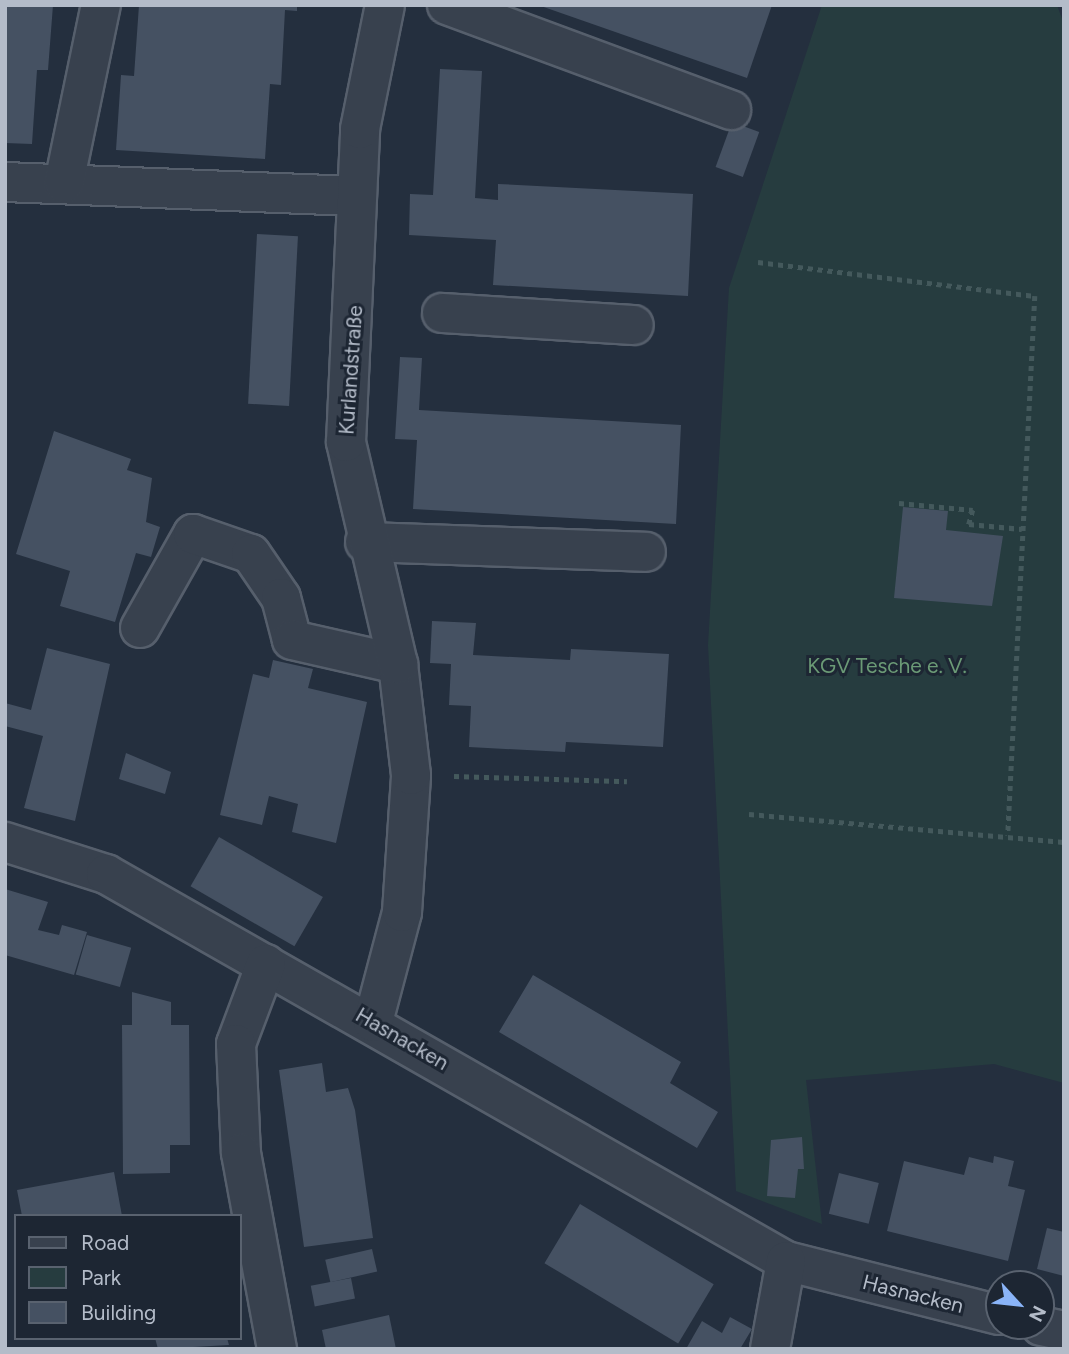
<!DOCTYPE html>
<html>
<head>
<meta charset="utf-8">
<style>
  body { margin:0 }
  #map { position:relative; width:1069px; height:1354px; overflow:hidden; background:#242f3e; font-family:Figtree,sans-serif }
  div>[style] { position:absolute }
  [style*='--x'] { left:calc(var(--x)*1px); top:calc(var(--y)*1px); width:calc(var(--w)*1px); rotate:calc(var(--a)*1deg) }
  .green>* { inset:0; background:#263c3f }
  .building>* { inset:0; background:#455162; transform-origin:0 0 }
  .path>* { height:4.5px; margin-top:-2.25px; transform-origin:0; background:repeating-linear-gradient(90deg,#44595c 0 5px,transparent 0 10px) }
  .roads { filter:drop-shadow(2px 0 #565f6c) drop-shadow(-2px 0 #565f6c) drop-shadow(0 2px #565f6c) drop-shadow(0 -2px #565f6c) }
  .minor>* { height:38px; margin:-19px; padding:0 19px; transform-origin:19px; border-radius:19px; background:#38414e }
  span { translate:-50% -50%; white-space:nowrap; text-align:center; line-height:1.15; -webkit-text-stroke:6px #1d2633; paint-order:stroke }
  .street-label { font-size:21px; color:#b4bcc9 }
  .park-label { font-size:21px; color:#6b9a76 }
  .frame { position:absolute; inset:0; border:7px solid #b4bcc9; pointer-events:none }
  .legend { position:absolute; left:14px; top:1214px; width:228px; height:126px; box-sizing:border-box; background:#1d2633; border:2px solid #59626f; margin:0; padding:9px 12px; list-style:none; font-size:21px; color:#b4bcc9 }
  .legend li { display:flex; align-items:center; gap:14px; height:35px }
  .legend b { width:35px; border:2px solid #59626f }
  .north { position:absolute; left:985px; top:1270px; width:70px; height:70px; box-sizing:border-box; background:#1d2633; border:2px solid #59626f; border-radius:50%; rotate:117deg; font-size:19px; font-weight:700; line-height:28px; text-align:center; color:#b4bcc9 }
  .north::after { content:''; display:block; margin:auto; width:24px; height:32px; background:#8ab4f8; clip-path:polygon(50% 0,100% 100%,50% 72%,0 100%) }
</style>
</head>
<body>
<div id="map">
  <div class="green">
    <i style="clip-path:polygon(822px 5px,1057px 5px,1064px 24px,1064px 1083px,994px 1064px,806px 1080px,822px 1224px,736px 1191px,708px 645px,729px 288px)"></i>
  </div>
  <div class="building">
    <i style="clip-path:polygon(5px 5px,53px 5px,48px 70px,37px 70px,32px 144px,5px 143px)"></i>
    <i style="clip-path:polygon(139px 5px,297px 5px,297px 11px,285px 10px,281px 85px,270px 84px,265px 159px,116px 150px,121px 75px,134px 76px)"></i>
    <i style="clip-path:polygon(538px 5px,772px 5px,747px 78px)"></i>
    <i style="clip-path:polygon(440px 69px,482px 71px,475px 198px,498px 200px,498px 184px,693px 194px,688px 296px,493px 285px,496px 240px,409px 235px,410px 194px,433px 195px)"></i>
    <i style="left:732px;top:122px;width:29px;height:48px;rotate:20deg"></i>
    <i style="left:257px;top:234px;width:41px;height:170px;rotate:3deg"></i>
    <i style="clip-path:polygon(400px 357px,422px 358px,419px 410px,681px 425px,676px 524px,413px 509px,417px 440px,395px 439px)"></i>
    <i style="clip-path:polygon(54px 431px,131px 459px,127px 470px,152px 478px,146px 522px,160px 527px,151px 557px,136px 553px,115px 622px,60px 606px,70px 571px,16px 554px)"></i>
    <i style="clip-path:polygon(903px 507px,948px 511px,946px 530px,1003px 536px,992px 606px,894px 598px)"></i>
    <i style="clip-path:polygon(432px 621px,476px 623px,473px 655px,570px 660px,571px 649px,669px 654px,663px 747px,566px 742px,565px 752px,469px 747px,471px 706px,449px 705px,451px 664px,430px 663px)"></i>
    <i style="clip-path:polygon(47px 648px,110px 664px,75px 821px,24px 808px,43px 736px,5px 726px,5px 703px,31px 710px)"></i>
    <i style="clip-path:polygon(273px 660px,313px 669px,308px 688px,367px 702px,336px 843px,292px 832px,298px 804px,269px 796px,262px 825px,220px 815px,253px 674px,269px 678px)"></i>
    <i style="clip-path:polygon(126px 753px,171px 772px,165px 794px,119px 779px)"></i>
    <i style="left:219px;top:837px;width:120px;height:57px;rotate:30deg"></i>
    <i style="clip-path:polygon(5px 889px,48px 902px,38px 930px,59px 935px,62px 925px,87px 932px,74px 975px,5px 955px)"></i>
    <i style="left:87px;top:935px;width:46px;height:41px;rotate:16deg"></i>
    <i style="clip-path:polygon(533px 975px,681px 1062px,670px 1083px,718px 1112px,697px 1148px,499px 1032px)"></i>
    <i style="clip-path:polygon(132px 992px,171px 1002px,171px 1025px,189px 1025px,190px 1145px,170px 1145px,170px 1173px,123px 1174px,122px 1025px,132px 1025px)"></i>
    <i style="clip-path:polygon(322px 1063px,326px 1092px,348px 1088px,355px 1110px,373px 1238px,304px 1247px,279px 1070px)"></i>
    <i style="clip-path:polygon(802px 1137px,804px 1169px,798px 1169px,795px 1198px,767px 1196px,771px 1140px)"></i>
    <i style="clip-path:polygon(994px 1156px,1014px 1161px,1008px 1186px,1025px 1190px,1008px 1261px,887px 1231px,904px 1161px,964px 1175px,969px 1157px,993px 1163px)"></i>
    <i style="clip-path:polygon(114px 1172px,122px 1216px,22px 1216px,17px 1190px)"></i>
    <i style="left:839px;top:1173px;width:41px;height:42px;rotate:14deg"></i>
    <i style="left:580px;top:1204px;width:156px;height:69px;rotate:31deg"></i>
    <i style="clip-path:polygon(1047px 1228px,1064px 1232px,1064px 1276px,1037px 1269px)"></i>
    <i style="left:372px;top:1249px;width:23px;height:48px;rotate:77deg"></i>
    <i style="left:351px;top:1278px;width:21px;height:41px;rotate:79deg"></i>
    <i style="clip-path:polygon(389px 1315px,396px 1349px,326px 1349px,322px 1330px)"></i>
    <i style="clip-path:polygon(730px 1317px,752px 1329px,740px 1349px,686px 1349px,702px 1321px,722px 1333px)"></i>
    <i style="clip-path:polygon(155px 1338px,227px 1338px,229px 1345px,158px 1349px)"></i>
  </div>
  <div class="path">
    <i style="--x:758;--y:262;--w:279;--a:7"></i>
    <i style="--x:1035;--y:296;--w:540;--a:92.87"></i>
    <i style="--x:899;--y:503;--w:74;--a:5.4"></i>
    <i style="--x:973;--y:510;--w:15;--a:106"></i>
    <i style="--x:969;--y:524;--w:53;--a:5.4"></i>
    <i style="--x:454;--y:776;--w:173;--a:1.7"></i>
    <i style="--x:749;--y:814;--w:316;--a:5.1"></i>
  </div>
  <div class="roads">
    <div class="minor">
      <i style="--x:447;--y:5;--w:303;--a:20.3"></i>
      <i style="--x:5;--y:182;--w:350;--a:2.3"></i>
      <i style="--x:64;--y:183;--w:182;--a:-78.3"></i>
      <i style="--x:442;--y:313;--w:192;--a:3.6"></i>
      <i style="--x:365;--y:542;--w:281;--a:2"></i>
      <i style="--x:140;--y:628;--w:108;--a:-60.6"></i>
      <i style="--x:193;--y:534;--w:61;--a:19"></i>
      <i style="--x:251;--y:554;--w:53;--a:55.7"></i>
      <i style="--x:281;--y:598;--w:43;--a:75.3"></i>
      <i style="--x:292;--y:640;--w:109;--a:12.8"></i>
      <i style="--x:5;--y:842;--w:106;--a:17.6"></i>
      <i style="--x:106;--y:874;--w:782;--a:29.64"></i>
      <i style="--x:786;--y:1261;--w:220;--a:14.2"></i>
      <i style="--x:266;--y:964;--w:85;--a:110.6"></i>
      <i style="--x:236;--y:1044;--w:109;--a:87.4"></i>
      <i style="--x:241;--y:1153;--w:199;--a:79.6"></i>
      <i style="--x:373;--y:1022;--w:114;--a:-75.2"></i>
      <i style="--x:402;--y:912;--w:137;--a:-86.2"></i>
      <i style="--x:411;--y:775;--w:112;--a:-96.7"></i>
      <i style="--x:398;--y:664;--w:228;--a:-103.2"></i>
      <i style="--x:346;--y:442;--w:313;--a:-87.4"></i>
      <i style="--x:360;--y:129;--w:126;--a:-78.6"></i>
      <i style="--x:1041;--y:1326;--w:24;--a:12"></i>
      <i style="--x:770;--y:1349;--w:89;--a:-79.7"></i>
    </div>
  </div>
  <div class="street-label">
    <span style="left:351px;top:370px;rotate:-86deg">Kurlandstraße</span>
    <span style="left:402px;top:1039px;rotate:30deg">Hasnacken</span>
    <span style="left:913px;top:1294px;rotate:14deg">Hasnacken</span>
  </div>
  <div class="park-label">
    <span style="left:887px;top:666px">KGV Tesche e. V.</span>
  </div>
  <div class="frame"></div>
  <ul class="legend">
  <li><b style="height:9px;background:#38414e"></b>Road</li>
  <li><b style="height:19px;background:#263c3f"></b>Park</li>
  <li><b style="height:19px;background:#455162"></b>Building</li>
  </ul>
  <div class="north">N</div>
</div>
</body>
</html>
